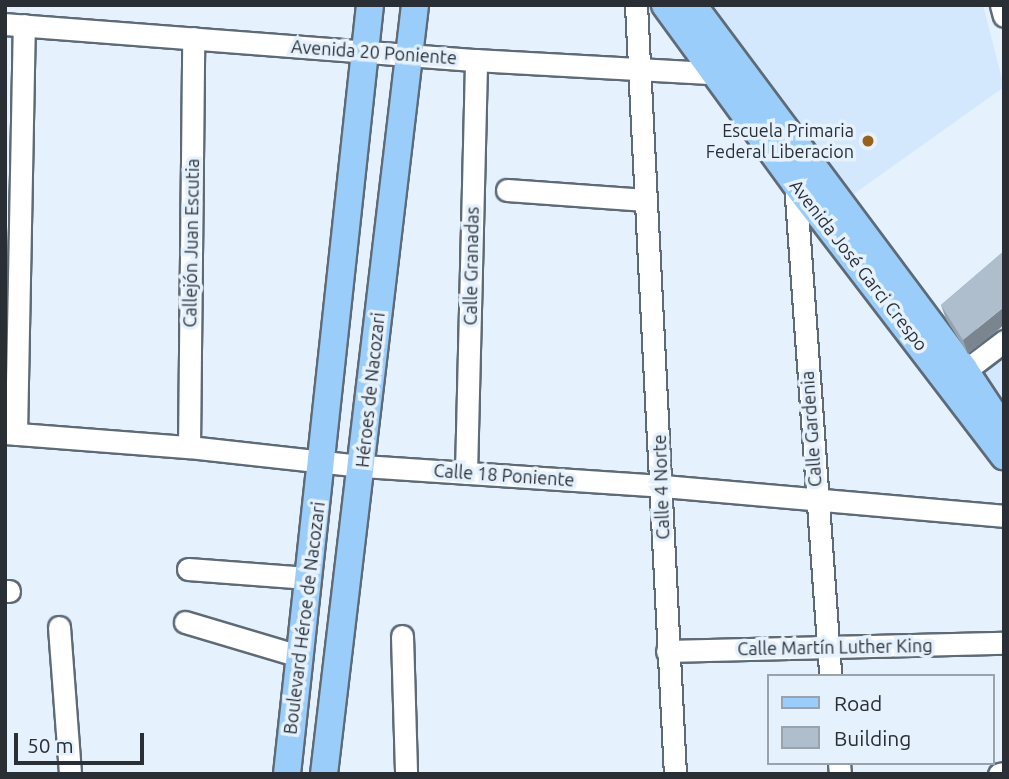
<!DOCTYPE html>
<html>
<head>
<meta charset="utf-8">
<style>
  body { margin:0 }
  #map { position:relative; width:1009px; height:779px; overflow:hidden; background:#e5f1fc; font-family:Ubuntu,sans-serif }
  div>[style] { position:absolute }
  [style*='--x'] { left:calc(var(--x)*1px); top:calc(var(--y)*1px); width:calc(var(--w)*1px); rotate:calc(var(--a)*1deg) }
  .built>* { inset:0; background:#d4e8fd }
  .roads { filter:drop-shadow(2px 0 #5e6b77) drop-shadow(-2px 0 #5e6b77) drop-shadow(0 2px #5e6b77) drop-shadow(0 -2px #5e6b77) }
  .minor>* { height:21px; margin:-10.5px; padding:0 10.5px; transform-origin:10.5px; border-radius:10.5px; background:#fff }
  .major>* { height:26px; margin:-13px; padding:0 13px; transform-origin:13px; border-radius:13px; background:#9acdfa }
  .wall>* { inset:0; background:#96a3af }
  .shaded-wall>* { inset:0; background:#7a858f }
  .building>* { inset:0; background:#afbecc }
  .dots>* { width:19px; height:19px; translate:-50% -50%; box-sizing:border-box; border:4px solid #e5f1fc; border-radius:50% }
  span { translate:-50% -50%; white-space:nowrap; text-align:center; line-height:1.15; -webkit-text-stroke:7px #e5f1fc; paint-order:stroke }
  .street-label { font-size:18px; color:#2a2f35 }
  .poi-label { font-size:18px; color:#2a2f35 }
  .right { translate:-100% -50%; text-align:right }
  .frame { position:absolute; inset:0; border:7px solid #2a2f35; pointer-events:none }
  .legend { position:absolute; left:767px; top:674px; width:228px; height:91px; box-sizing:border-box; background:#e5f1fc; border:2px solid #9aa3ac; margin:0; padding:9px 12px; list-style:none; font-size:21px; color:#2a2f35 }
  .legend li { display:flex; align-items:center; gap:14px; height:35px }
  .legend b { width:35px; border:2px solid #9aa3ac }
  .scale { position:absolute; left:14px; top:733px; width:130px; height:32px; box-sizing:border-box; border:4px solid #2a2f35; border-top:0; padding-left:9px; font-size:21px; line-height:24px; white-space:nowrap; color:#2a2f35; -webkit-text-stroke:5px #e5f1fc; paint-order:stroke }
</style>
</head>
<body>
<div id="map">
  <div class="built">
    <i style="clip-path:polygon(704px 5px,983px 5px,1004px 87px,851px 196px)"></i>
    <i style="clip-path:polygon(1004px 353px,1004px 418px,973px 375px)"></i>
  </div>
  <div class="roads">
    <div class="minor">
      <i style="--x:636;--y:5;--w:770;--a:87.1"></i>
      <i style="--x:1001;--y:5;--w:11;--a:75"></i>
      <i style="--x:5;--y:24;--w:472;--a:4.4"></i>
      <i style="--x:476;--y:60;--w:250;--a:3.2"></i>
      <i style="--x:795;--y:183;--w:494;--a:85.9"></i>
      <i style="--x:507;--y:190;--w:139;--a:4.1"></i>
      <i style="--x:954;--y:379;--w:63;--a:-37.2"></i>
      <i style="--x:5;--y:433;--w:185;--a:4.4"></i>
      <i style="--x:189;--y:447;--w:174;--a:6.3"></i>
      <i style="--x:362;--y:466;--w:301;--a:3.8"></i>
      <i style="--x:662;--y:486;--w:343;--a:5"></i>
      <i style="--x:16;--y:434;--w:409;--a:-88.9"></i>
      <i style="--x:189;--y:447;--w:409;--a:-89.4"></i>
      <i style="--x:466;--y:473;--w:413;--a:-88.6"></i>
      <i style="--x:188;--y:569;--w:120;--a:4.3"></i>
      <i style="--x:5;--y:591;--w:4;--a:0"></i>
      <i style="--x:185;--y:622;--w:119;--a:16.6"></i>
      <i style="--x:59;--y:627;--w:147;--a:85.7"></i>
      <i style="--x:402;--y:636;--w:138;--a:88.3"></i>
      <i style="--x:667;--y:651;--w:337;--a:-1.4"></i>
      <i style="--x:839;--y:763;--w:11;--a:85"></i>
      <i style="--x:999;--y:774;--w:5;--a:-11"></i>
    </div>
    <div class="major">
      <i style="--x:665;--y:5;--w:220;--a:53.9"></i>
      <i style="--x:795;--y:183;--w:344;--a:52.6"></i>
      <i style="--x:693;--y:5;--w:454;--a:53.3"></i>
      <i style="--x:964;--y:369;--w:67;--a:56.5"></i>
      <i style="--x:287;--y:774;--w:773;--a:-83.84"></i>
      <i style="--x:324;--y:774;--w:774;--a:-83.25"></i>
    </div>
  </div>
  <div class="wall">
    <i style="clip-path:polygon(1004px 251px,968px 354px,946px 319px,941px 305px)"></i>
  </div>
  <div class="shaded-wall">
    <i style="clip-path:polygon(1004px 307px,1004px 325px,968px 354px,963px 340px)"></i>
  </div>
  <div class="building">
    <i style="clip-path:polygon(1004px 251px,1004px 307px,963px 340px,941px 305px)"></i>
  </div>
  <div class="dots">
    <i style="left:868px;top:141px;background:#99621c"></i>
  </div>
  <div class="street-label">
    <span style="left:374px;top:52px;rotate:4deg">Avenida 20 Poniente</span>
    <span style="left:191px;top:243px;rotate:-89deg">Callejón Juan Escutia</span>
    <span style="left:859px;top:265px;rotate:52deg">Avenida José Garci Crespo</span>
    <span style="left:471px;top:266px;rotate:-89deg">Calle Granadas</span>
    <span style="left:370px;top:390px;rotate:-84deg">Héroes de Nacozari</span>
    <span style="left:811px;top:429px;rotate:-94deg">Calle Gardenia</span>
    <span style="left:504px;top:475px;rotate:4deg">Calle 18 Poniente</span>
    <span style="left:661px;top:487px;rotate:-92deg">Calle 4 Norte</span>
    <span style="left:304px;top:618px;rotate:-83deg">Boulevard Héroe de Nacozari</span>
    <span style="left:835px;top:647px;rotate:-1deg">Calle Martín Luther King</span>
  </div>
  <div class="poi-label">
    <span class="right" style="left:854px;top:141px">Escuela Primaria<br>Federal Liberacion</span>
  </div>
  <div class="frame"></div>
  <ul class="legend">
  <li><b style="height:9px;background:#9acdfa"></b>Road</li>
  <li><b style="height:19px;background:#afbecc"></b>Building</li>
  </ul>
  <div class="scale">50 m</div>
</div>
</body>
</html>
